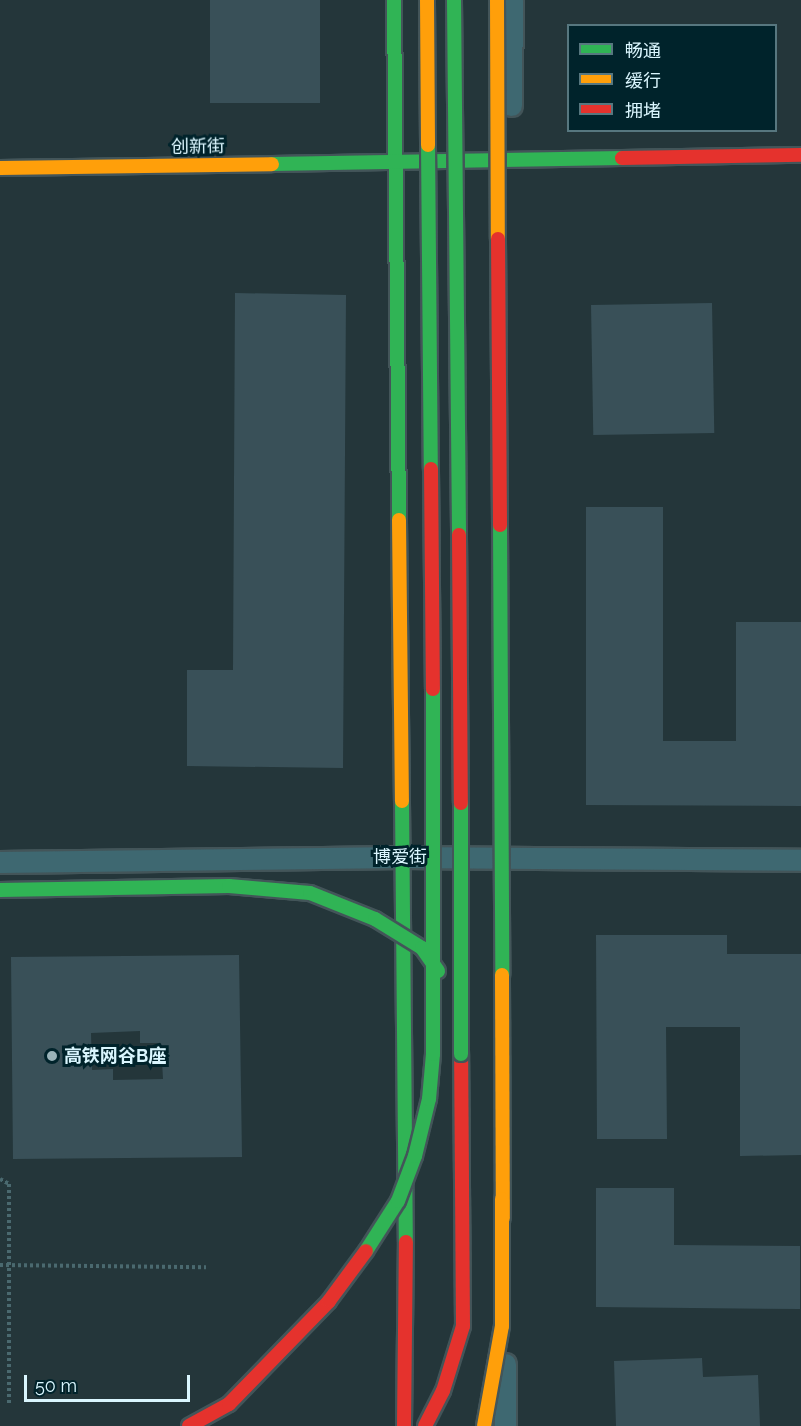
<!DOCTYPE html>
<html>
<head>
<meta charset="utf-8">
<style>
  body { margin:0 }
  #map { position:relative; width:801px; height:1426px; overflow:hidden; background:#24363a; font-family:Raleway,"Noto Sans SC",sans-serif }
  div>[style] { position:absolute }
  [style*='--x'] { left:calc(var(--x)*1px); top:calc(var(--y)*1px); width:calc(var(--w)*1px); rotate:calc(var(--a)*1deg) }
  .building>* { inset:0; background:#395058; transform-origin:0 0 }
  .path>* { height:4px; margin-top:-2px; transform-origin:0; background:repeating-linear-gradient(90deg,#4a696f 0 3px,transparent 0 6px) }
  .roads { filter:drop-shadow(2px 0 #435559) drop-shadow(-2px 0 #435559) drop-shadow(0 2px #435559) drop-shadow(0 -2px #435559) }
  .street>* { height:21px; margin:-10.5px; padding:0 10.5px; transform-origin:10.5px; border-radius:10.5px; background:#3e6871 }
  .fast>* { height:14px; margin:-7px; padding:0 7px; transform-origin:7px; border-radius:7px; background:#30b455 }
  .slow>* { height:14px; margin:-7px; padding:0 7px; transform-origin:7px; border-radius:7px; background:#ff9f0a }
  .jam>* { height:14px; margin:-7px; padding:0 7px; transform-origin:7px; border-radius:7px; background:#e5322d }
  .bridges { filter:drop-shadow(2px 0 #435559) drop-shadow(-2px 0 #435559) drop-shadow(0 2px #435559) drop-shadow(0 -2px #435559) }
  .fast-bridge>* { height:14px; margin:-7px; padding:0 7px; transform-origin:7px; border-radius:7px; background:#30b455 }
  .slow-bridge>* { height:14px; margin:-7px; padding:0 7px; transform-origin:7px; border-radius:7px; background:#ff9f0a }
  .jam-bridge>* { height:14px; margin:-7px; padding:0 7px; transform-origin:7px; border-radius:7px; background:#e5322d }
  .dots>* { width:16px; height:16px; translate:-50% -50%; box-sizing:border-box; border:3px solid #00232b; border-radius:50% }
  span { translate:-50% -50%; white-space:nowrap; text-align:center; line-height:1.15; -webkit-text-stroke:6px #00232b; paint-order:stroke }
  .street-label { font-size:18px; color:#daf6fe }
  .poi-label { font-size:18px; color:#daf6fe; font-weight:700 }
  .left { translate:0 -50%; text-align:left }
  .legend { position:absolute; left:567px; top:24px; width:210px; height:108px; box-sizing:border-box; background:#00232b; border:2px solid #57777f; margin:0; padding:8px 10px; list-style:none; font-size:18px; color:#daf6fe }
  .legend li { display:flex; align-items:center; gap:12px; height:30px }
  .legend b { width:30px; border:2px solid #57777f }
  .scale { position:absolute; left:24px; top:1375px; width:166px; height:27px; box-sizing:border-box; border:3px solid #daf6fe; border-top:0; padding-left:8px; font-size:18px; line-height:21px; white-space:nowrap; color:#daf6fe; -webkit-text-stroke:4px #00232b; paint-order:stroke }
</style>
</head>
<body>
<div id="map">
  <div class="building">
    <i style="left:210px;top:0;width:110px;height:103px"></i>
    <i style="clip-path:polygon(235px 293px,346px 295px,343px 768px,187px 766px,187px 670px,233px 670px)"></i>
    <i style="left:712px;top:303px;width:130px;height:121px;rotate:89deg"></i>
    <i style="clip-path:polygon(586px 507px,663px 507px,663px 741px,736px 741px,736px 622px,801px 622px,801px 806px,586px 805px)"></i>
    <i style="clip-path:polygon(596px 935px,727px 935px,727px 954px,801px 954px,801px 1155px,740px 1156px,740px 1027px,666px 1027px,667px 1139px,597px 1139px)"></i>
    <i style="clip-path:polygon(evenodd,239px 955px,242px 1157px,13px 1159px,11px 957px,239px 955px,140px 1031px,140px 1043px,161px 1043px,163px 1079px,113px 1080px,113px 1069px,92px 1070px,91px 1033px,140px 1031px)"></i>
    <i style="clip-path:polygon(596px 1188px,674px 1188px,674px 1245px,800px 1246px,800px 1309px,596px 1307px)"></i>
    <i style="clip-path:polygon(702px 1358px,703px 1377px,758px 1375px,760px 1426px,616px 1426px,614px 1361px)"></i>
  </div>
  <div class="path">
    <i style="--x:0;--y:1179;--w:10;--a:29"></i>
    <i style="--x:9;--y:1184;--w:221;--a:90"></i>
    <i style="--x:0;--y:1265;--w:206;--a:0.6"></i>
  </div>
  <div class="roads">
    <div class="street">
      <i style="--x:511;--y:105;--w:105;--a:-89.5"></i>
      <i style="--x:0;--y:862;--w:402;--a:-0.7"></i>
      <i style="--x:402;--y:857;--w:399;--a:0.4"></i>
      <i style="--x:505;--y:1426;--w:62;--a:-90"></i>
    </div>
    <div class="fast">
      <i style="--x:394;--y:0;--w:520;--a:89.45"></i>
      <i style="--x:272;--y:164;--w:350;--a:-1"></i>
      <i style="--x:402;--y:801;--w:441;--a:89.5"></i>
    </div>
    <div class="slow">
      <i style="--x:0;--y:168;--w:272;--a:-0.8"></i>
      <i style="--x:399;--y:520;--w:281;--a:89.4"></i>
    </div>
    <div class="jam">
      <i style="--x:622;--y:158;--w:179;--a:-1"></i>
      <i style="--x:404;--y:1426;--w:184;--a:-89.4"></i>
      <i style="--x:425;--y:1426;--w:39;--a:-63"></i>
      <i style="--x:443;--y:1391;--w:68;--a:-72.9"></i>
      <i style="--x:463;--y:1326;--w:272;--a:-90.4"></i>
    </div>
  </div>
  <div class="bridges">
    <div class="fast-bridge">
      <i style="--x:454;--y:0;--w:535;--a:89.46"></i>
      <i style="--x:428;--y:145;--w:324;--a:89.5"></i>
      <i style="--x:500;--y:525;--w:450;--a:89.7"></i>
      <i style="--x:461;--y:803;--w:251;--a:90"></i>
      <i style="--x:0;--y:890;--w:229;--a:-1"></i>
      <i style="--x:229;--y:886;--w:81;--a:4.9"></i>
      <i style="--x:310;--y:893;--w:70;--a:21.8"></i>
      <i style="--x:375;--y:919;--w:55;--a:31.7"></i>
      <i style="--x:422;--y:948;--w:28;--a:55"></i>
      <i style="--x:366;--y:1251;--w:59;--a:-57.4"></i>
      <i style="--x:398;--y:1201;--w:48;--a:-69.3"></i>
      <i style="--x:415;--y:1156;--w:59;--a:-76.2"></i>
      <i style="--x:429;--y:1099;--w:45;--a:-84.9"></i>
      <i style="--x:433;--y:1054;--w:365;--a:-90"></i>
    </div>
    <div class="slow-bridge">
      <i style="--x:427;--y:0;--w:145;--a:89.6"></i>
      <i style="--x:497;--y:0;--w:239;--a:89.8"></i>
      <i style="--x:502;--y:975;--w:243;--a:89.8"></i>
      <i style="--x:484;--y:1426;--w:102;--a:-79.8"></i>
      <i style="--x:502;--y:1326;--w:127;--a:-90"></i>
    </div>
    <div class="jam-bridge">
      <i style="--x:498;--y:239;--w:286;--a:89.6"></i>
      <i style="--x:431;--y:469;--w:220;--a:89.5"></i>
      <i style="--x:459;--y:535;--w:268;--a:89.6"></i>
      <i style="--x:189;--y:1426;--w:46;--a:-28.8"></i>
      <i style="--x:229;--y:1404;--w:144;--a:-45.8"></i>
      <i style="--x:329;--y:1301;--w:62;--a:-53.5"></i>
    </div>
  </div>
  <div class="dots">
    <i style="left:52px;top:1056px;background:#9ab3b9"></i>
  </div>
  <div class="street-label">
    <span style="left:198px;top:147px;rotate:-1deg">创新街</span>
    <span style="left:400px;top:857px">博爱街</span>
  </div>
  <div class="poi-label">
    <span class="left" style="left:64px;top:1056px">高铁网谷B座</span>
  </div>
  <ul class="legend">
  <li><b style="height:8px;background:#30b455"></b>畅通</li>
  <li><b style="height:8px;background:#ff9f0a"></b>缓行</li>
  <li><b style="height:8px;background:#e5322d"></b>拥堵</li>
  </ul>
  <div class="scale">50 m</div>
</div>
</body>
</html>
